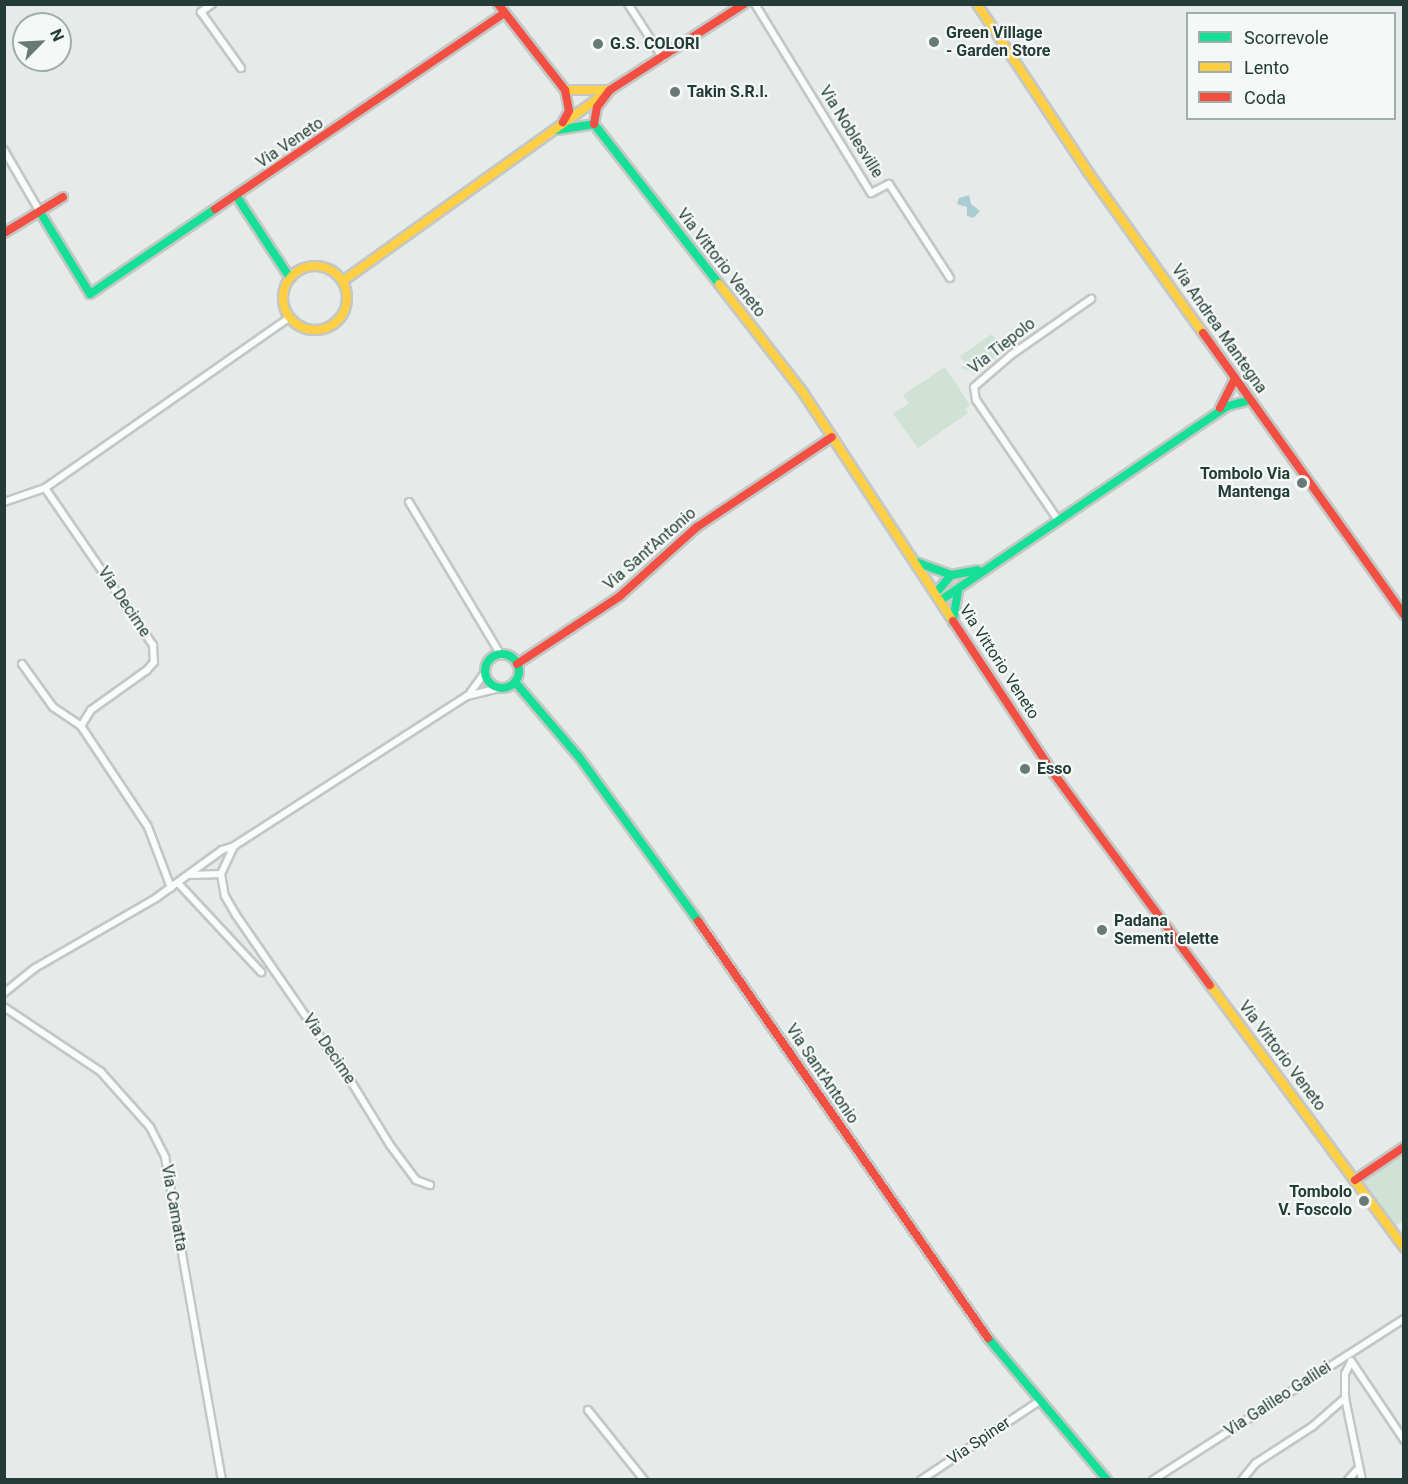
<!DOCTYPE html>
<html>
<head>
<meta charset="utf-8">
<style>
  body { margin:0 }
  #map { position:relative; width:1408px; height:1484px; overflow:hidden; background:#e6eae8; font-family:Roboto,sans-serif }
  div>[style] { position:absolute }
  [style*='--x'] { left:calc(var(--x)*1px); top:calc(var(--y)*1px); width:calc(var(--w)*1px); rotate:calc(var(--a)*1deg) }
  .green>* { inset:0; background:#d0e2d6 }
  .water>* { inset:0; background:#aaccd5 }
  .roads { filter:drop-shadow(2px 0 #c3c7c5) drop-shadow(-2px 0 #c3c7c5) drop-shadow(0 2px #c3c7c5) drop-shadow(0 -2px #c3c7c5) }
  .street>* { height:6px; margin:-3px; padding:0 3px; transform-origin:3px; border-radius:3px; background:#fbfcfc }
  .fast>* { height:8px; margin:-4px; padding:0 4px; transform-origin:4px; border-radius:4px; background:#16e098 }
  .fast>.ring { margin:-4px; padding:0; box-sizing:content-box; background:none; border:8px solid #16e098; border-radius:50% }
  .slow>* { height:8px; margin:-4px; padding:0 4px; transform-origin:4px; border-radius:4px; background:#ffcf43 }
  .slow>.ring { margin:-4px; padding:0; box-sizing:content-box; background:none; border:8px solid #ffcf43; border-radius:50% }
  .jam>* { height:8px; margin:-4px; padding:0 4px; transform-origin:4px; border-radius:4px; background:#f24e42 }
  .dots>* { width:16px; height:16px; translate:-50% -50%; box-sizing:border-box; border:3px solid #f4f9f7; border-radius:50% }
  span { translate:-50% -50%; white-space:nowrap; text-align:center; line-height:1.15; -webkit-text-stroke:4.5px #f4f9f7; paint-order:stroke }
  .poi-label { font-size:16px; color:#243c38; font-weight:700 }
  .left { translate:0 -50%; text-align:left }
  .right { translate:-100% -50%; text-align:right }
  .street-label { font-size:16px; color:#243c38 }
  .frame { position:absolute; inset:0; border:6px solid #243c38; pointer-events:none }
  .legend { position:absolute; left:1186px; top:12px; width:210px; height:108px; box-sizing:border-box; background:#f4f9f7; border:2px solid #a1adab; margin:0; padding:8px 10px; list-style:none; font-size:18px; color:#243c38 }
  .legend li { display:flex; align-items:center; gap:12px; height:30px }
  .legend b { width:30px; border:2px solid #a1adab }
  .north { position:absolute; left:12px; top:12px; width:60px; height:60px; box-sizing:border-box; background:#f4f9f7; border:2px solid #a1adab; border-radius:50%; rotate:66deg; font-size:16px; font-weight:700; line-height:24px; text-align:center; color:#243c38 }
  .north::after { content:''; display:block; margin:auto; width:21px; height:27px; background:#687976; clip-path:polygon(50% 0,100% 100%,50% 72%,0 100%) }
</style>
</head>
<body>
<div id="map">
  <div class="green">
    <i style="clip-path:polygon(992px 334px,1003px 351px,976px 371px,961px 369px,965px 363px,960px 356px)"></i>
    <i style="clip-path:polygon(945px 367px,970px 405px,965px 409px,968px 413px,918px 448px,893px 414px,909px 403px,903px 395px)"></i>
    <i style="clip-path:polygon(1403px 1151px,1403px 1221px,1394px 1227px,1362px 1182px)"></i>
  </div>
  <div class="water">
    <i style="clip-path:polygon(969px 195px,971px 204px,980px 211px,973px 218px,967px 216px,967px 207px,957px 204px,959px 198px)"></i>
  </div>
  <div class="roads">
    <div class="street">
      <i style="--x:212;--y:4;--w:14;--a:144"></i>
      <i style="--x:201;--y:12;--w:69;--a:54.5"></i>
      <i style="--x:628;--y:4;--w:64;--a:57.1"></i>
      <i style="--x:755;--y:4;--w:222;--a:58.5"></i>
      <i style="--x:871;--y:193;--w:20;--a:-27"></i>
      <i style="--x:889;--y:184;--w:112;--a:57"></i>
      <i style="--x:4;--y:150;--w:72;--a:59.9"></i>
      <i style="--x:45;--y:488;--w:191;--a:55.5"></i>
      <i style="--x:153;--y:645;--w:17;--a:87"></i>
      <i style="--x:154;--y:662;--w:11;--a:131"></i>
      <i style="--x:147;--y:670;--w:69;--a:144.5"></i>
      <i style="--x:91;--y:710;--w:19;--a:122"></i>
      <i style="--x:81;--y:726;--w:121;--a:56.4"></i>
      <i style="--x:148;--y:827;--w:65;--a:69.3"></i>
      <i style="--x:4;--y:502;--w:43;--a:-18.9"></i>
      <i style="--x:45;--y:488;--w:297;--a:-34.9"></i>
      <i style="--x:409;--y:502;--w:179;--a:59"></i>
      <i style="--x:1058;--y:520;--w:145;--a:-124.3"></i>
      <i style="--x:976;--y:400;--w:13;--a:-99"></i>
      <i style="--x:974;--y:387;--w:49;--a:-40.9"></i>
      <i style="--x:1011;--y:355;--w:98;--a:-35"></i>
      <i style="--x:22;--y:664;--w:53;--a:54.2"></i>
      <i style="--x:53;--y:707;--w:34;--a:34"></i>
      <i style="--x:470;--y:693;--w:26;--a:-54"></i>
      <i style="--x:234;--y:846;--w:31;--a:115"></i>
      <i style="--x:221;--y:874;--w:22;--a:80"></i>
      <i style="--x:225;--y:896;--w:22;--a:60"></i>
      <i style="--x:236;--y:915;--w:204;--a:55.4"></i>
      <i style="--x:352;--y:1083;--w:73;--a:58.5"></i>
      <i style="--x:390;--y:1145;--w:44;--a:53.4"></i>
      <i style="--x:416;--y:1180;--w:15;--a:20"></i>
      <i style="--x:191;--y:875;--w:30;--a:-2"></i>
      <i style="--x:178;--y:883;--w:122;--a:47"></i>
      <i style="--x:4;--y:993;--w:40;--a:-39"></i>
      <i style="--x:35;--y:968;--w:140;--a:-30"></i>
      <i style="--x:156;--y:898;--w:82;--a:-36"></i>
      <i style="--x:222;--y:850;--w:13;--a:-18"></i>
      <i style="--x:234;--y:846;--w:277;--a:-32.8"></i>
      <i style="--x:467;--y:696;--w:33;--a:-14"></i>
      <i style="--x:4;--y:1007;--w:117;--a:33.8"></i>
      <i style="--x:101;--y:1072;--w:74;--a:48.3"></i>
      <i style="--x:150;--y:1127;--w:34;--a:63"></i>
      <i style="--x:165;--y:1157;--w:328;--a:80"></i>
      <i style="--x:1351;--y:1361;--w:95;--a:56.1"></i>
      <i style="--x:1351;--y:1362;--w:13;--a:117"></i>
      <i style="--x:1345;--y:1374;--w:24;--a:90"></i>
      <i style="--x:1345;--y:1398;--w:84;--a:78.3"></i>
      <i style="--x:588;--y:1410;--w:90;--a:51.3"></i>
      <i style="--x:921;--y:1480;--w:141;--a:-33.7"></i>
      <i style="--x:1153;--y:1480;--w:298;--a:-32.7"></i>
      <i style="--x:1242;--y:1480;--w:22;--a:-51"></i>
      <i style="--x:1256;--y:1463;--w:68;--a:-33"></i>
      <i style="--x:1313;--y:1426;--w:43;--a:-41.2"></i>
      <i style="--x:1348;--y:1480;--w:13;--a:-48"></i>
    </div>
    <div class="fast">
      <i style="--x:557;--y:130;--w:37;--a:-9"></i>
      <i style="--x:594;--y:124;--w:203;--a:52"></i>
      <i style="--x:237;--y:197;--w:97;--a:56.8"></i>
      <i style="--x:40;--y:212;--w:96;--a:58.6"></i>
      <i style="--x:90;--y:294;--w:151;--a:-34.2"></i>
      <i style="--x:916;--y:562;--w:37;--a:20"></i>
      <i style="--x:951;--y:575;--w:27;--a:-10"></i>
      <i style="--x:936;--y:593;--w:23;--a:-50"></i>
      <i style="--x:941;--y:600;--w:346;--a:-34.1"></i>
      <i style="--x:1228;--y:406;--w:23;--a:-15"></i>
      <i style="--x:953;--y:622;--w:33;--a:-81"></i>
      <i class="ring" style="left:485px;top:654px;width:26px;height:26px"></i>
      <i style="--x:515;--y:682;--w:99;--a:49.5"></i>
      <i style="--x:579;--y:757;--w:203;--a:54"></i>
      <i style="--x:988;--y:1338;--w:185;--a:50"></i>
    </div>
    <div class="slow">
      <i style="--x:977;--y:4;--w:201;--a:56.5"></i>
      <i style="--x:1088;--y:172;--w:198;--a:54.5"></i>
      <i style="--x:565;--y:90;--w:45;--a:0"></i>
      <i class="ring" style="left:283px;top:266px;width:56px;height:56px"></i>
      <i style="--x:343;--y:281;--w:328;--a:-35.6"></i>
      <i style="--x:719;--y:284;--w:135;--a:52.2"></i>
      <i style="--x:802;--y:391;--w:275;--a:56.7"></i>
      <i style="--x:1210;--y:985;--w:326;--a:53.5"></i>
    </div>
    <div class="jam">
      <i style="--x:498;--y:4;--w:109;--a:52.1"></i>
      <i style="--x:565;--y:90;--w:21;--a:79"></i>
      <i style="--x:569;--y:111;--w:13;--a:119"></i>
      <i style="--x:594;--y:124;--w:17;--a:-80"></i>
      <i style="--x:597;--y:107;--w:21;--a:-53"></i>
      <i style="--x:610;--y:90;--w:159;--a:-32.7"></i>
      <i style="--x:215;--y:209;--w:350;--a:-34.1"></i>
      <i style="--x:4;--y:233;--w:69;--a:-31.4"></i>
      <i style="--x:1203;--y:333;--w:346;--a:54.5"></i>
      <i style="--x:1220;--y:408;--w:33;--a:-63"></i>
      <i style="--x:953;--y:621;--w:180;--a:56.6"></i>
      <i style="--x:1052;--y:771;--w:266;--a:53.6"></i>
      <i style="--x:517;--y:664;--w:123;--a:-33.4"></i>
      <i style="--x:620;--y:596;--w:103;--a:-41.9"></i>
      <i style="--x:697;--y:527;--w:162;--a:-33.7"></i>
      <i style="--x:698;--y:921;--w:508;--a:55.18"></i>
      <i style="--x:1355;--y:1180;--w:59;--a:-34"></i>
    </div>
  </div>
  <div class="dots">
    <i style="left:934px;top:42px;background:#687976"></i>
    <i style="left:598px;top:44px;background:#687976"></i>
    <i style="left:675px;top:92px;background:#687976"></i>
    <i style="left:1302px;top:483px;background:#687976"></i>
    <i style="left:1025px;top:769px;background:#687976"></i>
    <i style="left:1102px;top:930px;background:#687976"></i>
    <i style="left:1364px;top:1201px;background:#687976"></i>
  </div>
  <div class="poi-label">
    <span class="left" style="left:946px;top:42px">Green Village<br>- Garden Store</span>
    <span class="left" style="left:610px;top:44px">G.S. COLORI</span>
    <span class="left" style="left:687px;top:92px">Takin S.R.l.</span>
    <span class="right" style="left:1290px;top:483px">Tombolo Via<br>Mantenga</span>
    <span class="left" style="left:1037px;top:769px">Esso</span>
    <span class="left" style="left:1114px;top:930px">Padana<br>Sementi elette</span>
    <span class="right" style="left:1352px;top:1201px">Tombolo<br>V. Foscolo</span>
  </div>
  <div class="street-label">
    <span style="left:851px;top:132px;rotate:58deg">Via Noblesville</span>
    <span style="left:290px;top:143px;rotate:-34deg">Via Veneto</span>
    <span style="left:721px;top:263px;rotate:52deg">Via Vittorio Veneto</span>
    <span style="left:1219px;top:329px;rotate:55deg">Via Andrea Mantegna</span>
    <span style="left:1002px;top:346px;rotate:-38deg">Via Tiepolo</span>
    <span style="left:650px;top:549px;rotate:-41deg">Via Sant'Antonio</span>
    <span style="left:124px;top:602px;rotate:56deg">Via Decime</span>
    <span style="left:999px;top:662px;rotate:57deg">Via Vittorio Veneto</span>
    <span style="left:329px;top:1049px;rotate:56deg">Via Decime</span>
    <span style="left:1282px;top:1056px;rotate:53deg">Via Vittorio Veneto</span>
    <span style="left:822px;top:1074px;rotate:56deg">Via Sant'Antonio</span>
    <span style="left:174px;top:1208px;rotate:80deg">Via Camatta</span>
    <span style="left:1278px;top:1399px;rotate:-33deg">Via Galileo Galilei</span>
    <span style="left:979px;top:1441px;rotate:-34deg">Via Spiner</span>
  </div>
  <div class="frame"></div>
  <ul class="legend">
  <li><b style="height:8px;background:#16e098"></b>Scorrevole</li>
  <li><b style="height:8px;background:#ffcf43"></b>Lento</li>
  <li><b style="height:8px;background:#f24e42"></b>Coda</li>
  </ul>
  <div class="north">N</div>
</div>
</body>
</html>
